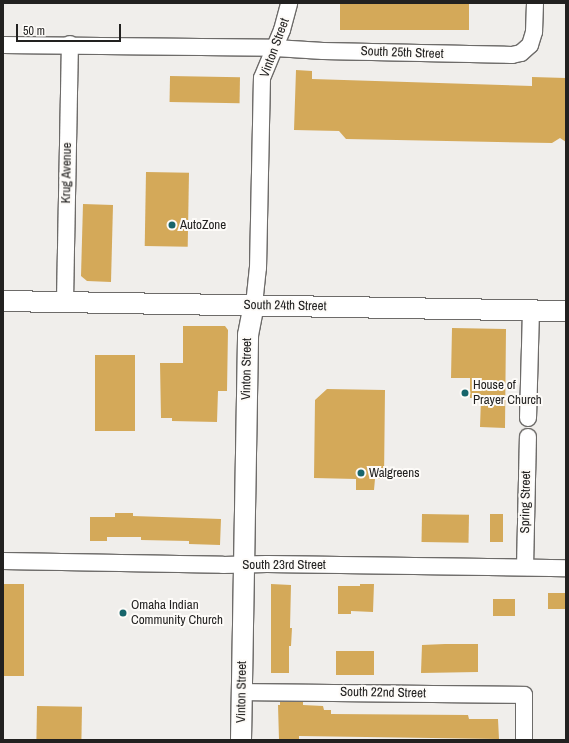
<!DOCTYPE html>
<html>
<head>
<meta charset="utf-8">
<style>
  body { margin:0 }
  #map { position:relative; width:569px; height:743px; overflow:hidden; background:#f0eeeb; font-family:"Archivo Narrow",sans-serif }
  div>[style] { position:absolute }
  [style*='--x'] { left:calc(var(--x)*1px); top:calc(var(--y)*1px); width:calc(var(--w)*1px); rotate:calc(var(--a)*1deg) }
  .building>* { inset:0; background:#d4a959; transform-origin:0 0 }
  .roads { filter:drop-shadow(1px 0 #6d6b69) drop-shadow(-1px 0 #6d6b69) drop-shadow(0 1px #6d6b69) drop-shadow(0 -1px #6d6b69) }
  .minor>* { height:16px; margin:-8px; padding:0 8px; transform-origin:8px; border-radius:8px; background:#fff }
  .major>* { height:20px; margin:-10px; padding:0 10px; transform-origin:10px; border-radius:10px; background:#fff }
  .dots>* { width:11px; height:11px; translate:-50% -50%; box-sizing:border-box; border:2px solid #fdfbf8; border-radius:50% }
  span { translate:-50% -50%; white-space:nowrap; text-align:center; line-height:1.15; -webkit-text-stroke:4px #fdfbf8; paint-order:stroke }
  .street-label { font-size:13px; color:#222120 }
  .poi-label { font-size:13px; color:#222120 }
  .left { translate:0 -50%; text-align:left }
  .frame { position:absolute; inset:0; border:4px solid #222120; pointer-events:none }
  .scale { position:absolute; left:16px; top:24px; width:105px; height:18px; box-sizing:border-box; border:2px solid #222120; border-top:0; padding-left:5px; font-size:12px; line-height:14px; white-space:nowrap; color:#222120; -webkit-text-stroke:3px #fdfbf8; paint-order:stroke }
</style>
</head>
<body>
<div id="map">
  <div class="building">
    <i style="left:340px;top:3px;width:129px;height:27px"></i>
    <i style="clip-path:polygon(296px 70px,312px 71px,312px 79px,532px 86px,532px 77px,566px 78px,566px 142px,560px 138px,552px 143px,346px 139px,339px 131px,294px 130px)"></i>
    <i style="left:170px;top:76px;width:70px;height:26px;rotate:1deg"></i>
    <i style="left:146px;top:172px;width:43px;height:74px;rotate:1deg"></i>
    <i style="clip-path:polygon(83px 204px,113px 205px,111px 282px,87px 281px,81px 276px)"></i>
    <i style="clip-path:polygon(183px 326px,225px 326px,228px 330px,227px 391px,218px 391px,217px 422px,172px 421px,172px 418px,161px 418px,160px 363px,183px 363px)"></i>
    <i style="clip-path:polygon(452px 328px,506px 329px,505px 428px,480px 427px,481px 398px,470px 398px,470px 378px,451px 378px)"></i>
    <i style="left:95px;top:355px;width:40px;height:76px"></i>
    <i style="clip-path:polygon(327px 389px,385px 390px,384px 479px,375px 479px,374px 490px,356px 490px,356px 479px,314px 478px,315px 400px)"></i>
    <i style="clip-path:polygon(115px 513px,133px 513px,133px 516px,221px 519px,220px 545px,189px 544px,189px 541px,141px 540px,141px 537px,107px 537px,107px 541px,90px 541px,90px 517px,115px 517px)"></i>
    <i style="left:422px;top:514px;width:47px;height:28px;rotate:1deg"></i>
    <i style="left:490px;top:514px;width:13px;height:28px"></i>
    <i style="left:3px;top:584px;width:21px;height:92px"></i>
    <i style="clip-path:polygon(271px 584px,291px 585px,290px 628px,292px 628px,291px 646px,289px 646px,289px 673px,271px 673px)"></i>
    <i style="clip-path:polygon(360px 584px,374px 584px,373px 612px,351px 611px,351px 614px,338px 614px,338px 586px,360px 586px)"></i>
    <i style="left:548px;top:593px;width:18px;height:16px"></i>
    <i style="left:493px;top:599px;width:22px;height:17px"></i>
    <i style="clip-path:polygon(445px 644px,478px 644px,478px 672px,421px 673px,422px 645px)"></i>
    <i style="left:336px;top:651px;width:38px;height:24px"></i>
    <i style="clip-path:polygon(280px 702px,303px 702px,303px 705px,323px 706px,324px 710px,331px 710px,331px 714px,468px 715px,469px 719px,498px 719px,499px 739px,299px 736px,299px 740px,279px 740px,278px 705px,280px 705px)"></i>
    <i style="left:37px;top:706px;width:45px;height:34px;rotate:1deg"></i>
  </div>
  <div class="roads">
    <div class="minor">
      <i style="--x:3;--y:45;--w:272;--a:0.6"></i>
      <i style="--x:275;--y:48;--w:48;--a:3.6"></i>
      <i style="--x:323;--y:51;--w:189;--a:1.2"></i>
      <i style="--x:512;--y:55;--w:9;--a:-13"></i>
      <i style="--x:521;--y:53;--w:12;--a:-42"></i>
      <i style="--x:530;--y:45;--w:14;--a:-73"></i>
      <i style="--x:534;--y:32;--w:29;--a:-88"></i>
      <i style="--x:65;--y:301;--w:257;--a:-88.9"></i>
      <i style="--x:254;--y:305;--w:37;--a:-84"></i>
      <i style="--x:258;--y:268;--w:190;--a:-88.8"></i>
      <i style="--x:262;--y:78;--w:52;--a:-67.4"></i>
      <i style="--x:282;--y:30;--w:28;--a:-75"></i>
      <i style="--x:528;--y:418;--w:108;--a:-88.4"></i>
      <i style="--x:3;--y:561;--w:220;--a:1"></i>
      <i style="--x:223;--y:565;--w:44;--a:-1.3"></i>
      <i style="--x:267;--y:564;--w:299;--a:0.8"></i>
      <i style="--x:525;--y:567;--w:130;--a:-88.7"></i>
      <i style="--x:242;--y:692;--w:282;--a:0.6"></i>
      <i style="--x:524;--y:695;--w:45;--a:90"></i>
    </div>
    <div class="major">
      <i style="--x:3;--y:301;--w:563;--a:1.02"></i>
      <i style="--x:241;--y:740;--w:405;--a:-89"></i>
      <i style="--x:248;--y:335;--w:31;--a:-79"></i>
    </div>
  </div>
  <div class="dots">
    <i style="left:172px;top:225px;background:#17656b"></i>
    <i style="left:465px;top:393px;background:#17656b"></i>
    <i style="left:361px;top:473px;background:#17656b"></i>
    <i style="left:123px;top:613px;background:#17656b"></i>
  </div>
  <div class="street-label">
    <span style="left:275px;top:48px;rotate:-70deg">Vinton Street</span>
    <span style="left:402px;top:53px;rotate:2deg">South 25th Street</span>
    <span style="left:67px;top:173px;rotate:-89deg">Krug Avenue</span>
    <span style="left:285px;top:306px;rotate:1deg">South 24th Street</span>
    <span style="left:247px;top:369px;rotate:-89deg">Vinton Street</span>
    <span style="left:526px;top:502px;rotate:-89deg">Spring Street</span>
    <span style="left:284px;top:565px">South 23rd Street</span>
    <span style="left:242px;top:692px;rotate:-89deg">Vinton Street</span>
    <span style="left:383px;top:693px;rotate:1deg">South 22nd Street</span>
  </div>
  <div class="poi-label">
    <span class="left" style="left:180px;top:225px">AutoZone</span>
    <span class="left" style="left:473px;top:393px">House of<br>Prayer Church</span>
    <span class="left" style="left:369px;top:473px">Walgreens</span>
    <span class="left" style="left:131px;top:613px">Omaha Indian<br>Community Church</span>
  </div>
  <div class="frame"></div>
  <div class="scale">50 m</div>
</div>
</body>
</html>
